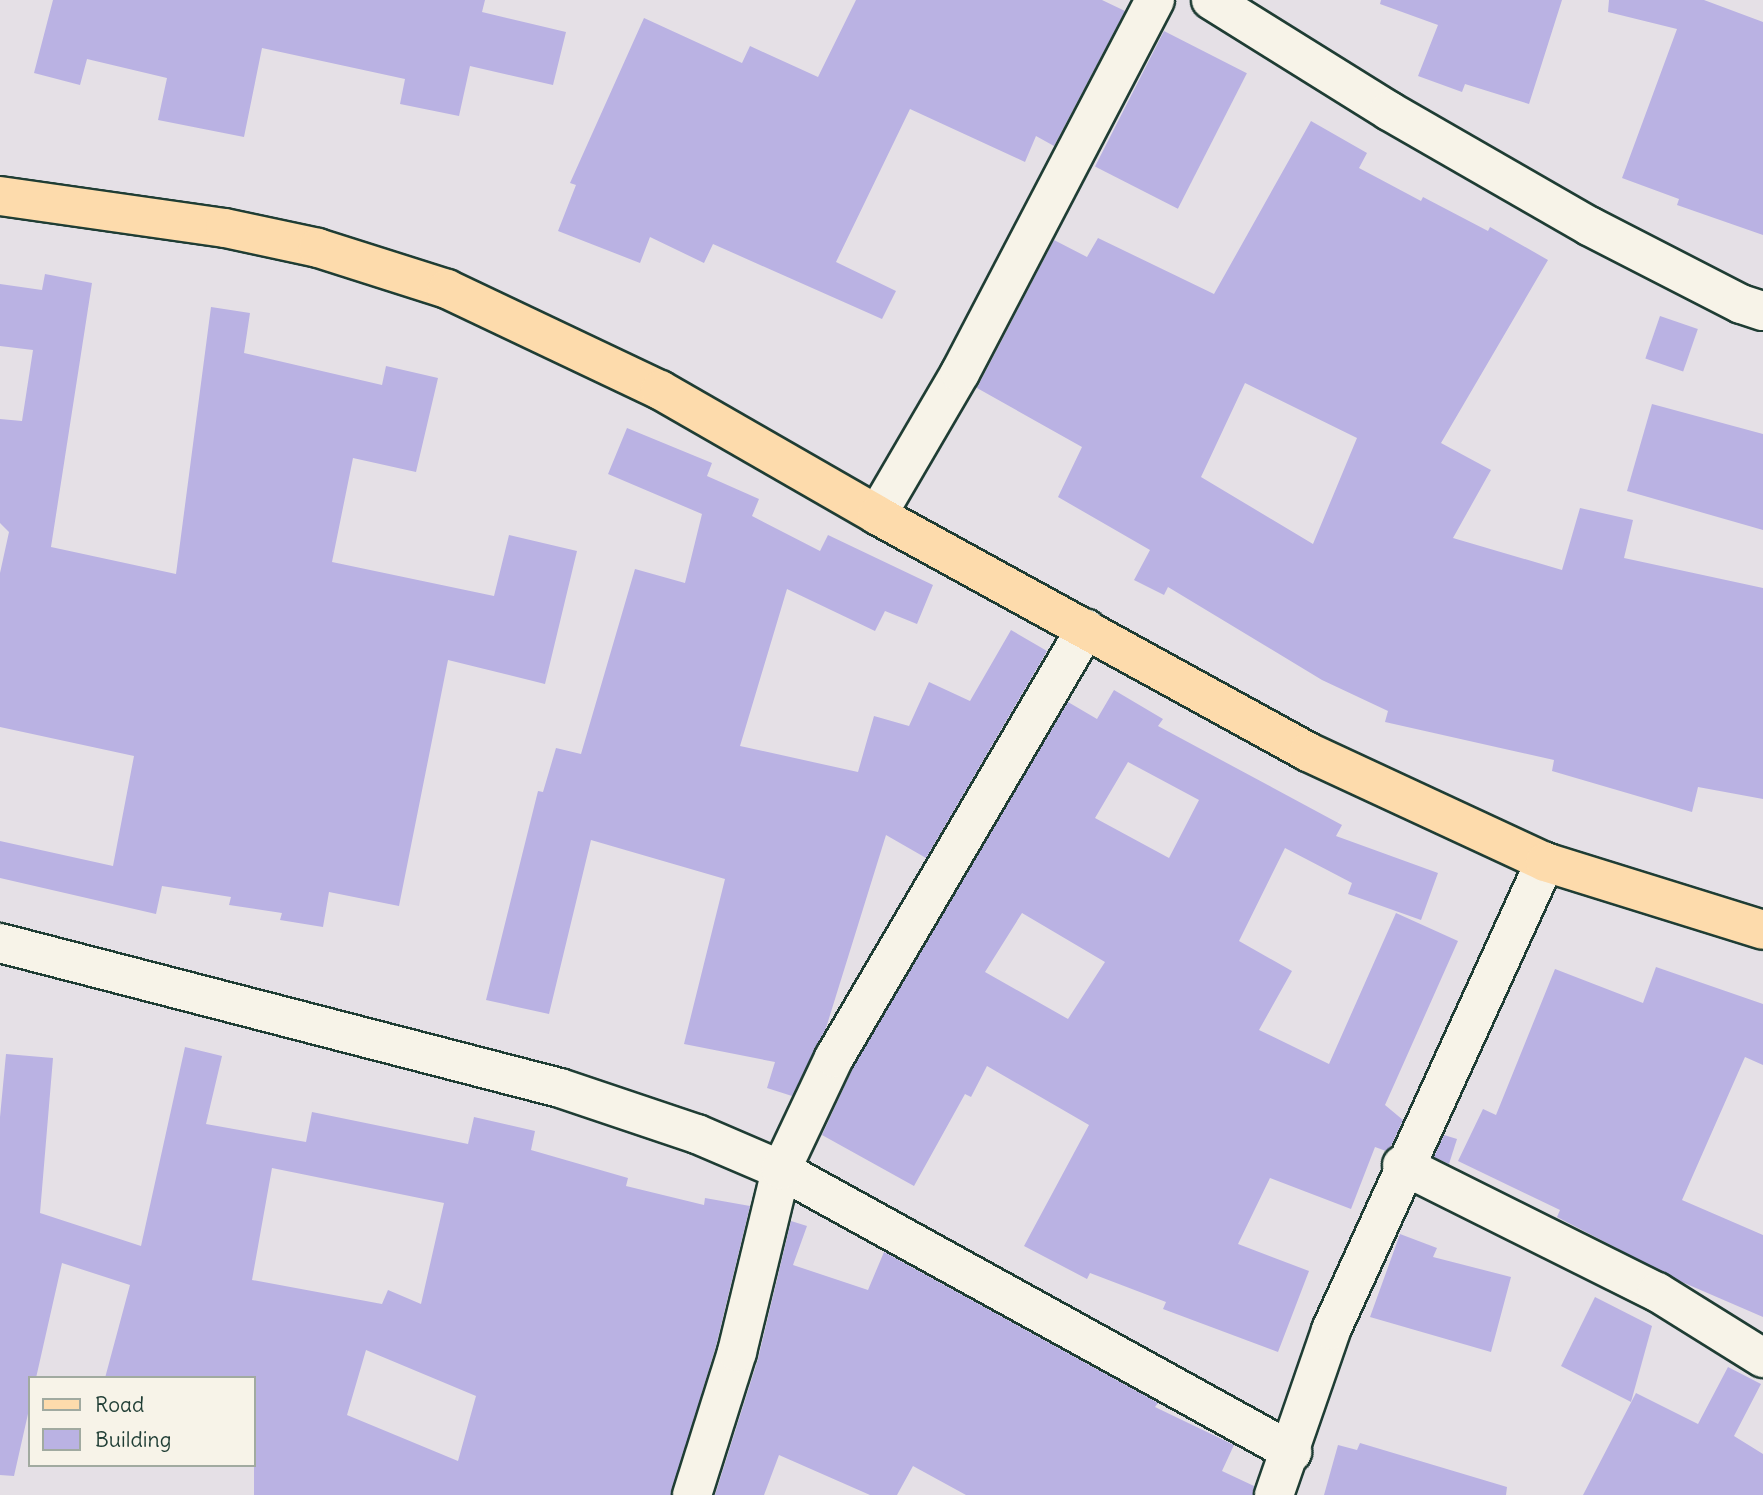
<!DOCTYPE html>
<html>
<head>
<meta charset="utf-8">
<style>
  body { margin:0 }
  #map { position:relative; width:1763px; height:1495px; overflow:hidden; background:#e5e0e6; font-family:Delius,sans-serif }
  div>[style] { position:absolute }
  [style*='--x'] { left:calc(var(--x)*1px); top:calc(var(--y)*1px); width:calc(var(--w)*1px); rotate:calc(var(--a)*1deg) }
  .building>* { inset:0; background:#bab2e3; transform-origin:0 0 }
  .roads { filter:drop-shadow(2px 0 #1f3d34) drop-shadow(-2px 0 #1f3d34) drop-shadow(0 2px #1f3d34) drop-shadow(0 -2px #1f3d34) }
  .minor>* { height:38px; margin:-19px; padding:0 19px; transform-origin:19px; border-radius:19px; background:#f7f3e8 }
  .major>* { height:38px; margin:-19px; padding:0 19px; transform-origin:19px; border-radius:19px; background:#fddbac }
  span { translate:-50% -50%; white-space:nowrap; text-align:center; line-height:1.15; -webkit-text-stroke:5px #f7f3e8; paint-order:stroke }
  .legend { position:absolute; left:28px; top:1376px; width:228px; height:91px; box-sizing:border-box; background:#f7f3e8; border:2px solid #a1aaa0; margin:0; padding:9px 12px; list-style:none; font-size:21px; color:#1f3d34 }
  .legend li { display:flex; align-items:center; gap:14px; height:35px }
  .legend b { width:35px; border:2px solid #a1aaa0 }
</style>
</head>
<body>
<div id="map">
  <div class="building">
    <i style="clip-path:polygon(53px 0,485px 0,482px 12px,566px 32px,553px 85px,470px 66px,459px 116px,400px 104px,405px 79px,262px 48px,244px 137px,158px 120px,167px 78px,87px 59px,80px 85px,34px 73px)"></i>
    <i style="clip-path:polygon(856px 0,1102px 0,1125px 11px,1054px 146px,1036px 136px,1025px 162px,910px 109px,836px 262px,896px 291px,882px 319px,713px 244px,704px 263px,650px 237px,640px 263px,558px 231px,576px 185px,570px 183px,644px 18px,742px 63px,750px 46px,818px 77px)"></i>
    <i style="clip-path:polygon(1381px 0,1562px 0,1529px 104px,1465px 84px,1462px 92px,1418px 76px,1438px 25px,1380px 4px)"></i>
    <i style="clip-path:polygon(1609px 0,1704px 0,1763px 22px,1763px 235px,1677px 205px,1679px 199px,1622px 178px,1677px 29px,1608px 12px)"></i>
    <i style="left:1164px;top:31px;width:93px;height:152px;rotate:27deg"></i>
    <i style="clip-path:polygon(evenodd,1311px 121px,1367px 153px,1359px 168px,1421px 201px,1423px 197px,1488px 231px,1490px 227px,1548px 260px,1441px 443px,1491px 470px,1453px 538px,1562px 570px,1580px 508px,1633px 520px,1624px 558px,1763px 588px,1763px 799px,1698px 787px,1692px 812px,1552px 771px,1554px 760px,1385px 722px,1388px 711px,1322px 680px,1168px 587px,1164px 595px,1134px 580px,1150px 550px,1058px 497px,1082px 447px,977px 388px,1054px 240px,1087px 257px,1098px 238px,1214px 294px,1311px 121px,1245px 383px,1357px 438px,1313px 544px,1201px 477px,1245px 383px)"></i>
    <i style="clip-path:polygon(45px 274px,92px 283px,51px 547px,176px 574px,211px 307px,250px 313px,244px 353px,382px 385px,386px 366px,438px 378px,416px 472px,353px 458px,332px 562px,494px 596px,509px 535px,577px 551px,545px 684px,448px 660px,399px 906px,329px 892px,323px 927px,280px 920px,282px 913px,229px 905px,231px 897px,162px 886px,156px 914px,0 878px,0 841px,113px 866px,134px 756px,0 727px,0 573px,9px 532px,0 523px,0 419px,22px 421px,33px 350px,0 346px,0 284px,42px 290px)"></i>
    <i style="left:1660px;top:316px;width:40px;height:45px;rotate:19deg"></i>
    <i style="clip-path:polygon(1652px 404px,1763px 434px,1763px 530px,1627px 491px)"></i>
    <i style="clip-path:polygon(627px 428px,712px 463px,707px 476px,759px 499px,752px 516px,820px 551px,828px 535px,933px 585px,917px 624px,885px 611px,875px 631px,787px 589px,740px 746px,858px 772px,874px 716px,909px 726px,929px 682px,970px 701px,1011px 630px,1047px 651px,926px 858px,886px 835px,826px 1028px,792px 1096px,767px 1088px,775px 1062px,684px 1044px,725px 879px,591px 840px,549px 1014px,486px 1000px,538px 791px,543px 792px,556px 748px,581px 754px,635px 569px,685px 583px,702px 514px,608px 474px)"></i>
    <i style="clip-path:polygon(evenodd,1114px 690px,1163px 719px,1158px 726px,1342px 825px,1336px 836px,1438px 873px,1421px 920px,1348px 894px,1352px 883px,1285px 848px,1239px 941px,1292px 971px,1259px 1030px,1329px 1064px,1396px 913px,1458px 941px,1385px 1105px,1403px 1120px,1391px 1146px,1386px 1151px,1375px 1147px,1351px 1209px,1270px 1178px,1238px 1244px,1309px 1271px,1278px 1352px,1163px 1309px,1166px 1302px,1090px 1273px,1087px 1279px,1024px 1246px,1089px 1125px,987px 1066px,971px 1097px,965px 1094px,914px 1186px,822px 1135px,853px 1068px,1068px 702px,1097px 719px,1114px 690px,1128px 762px,1199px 800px,1169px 858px,1095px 818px,1128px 762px,1114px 690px,1022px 913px,1105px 962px,1068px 1019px,985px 972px,1022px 913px)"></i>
    <i style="clip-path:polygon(1656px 967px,1763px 1004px,1763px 1065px,1745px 1057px,1682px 1200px,1763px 1235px,1763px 1317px,1682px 1282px,1557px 1217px,1560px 1210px,1458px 1161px,1483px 1109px,1496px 1115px,1555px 969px,1643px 1003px)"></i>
    <i style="clip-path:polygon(evenodd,185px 1047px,222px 1056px,206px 1124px,306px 1142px,312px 1112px,468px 1144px,474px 1117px,535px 1131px,531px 1150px,628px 1178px,626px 1186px,704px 1205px,705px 1198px,750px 1206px,716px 1346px,671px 1495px,254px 1495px,254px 1378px,105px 1378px,130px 1285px,62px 1263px,36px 1378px,30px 1378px,30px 1405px,14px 1476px,0 1475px,0 1117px,6px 1054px,53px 1058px,40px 1213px,141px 1246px,185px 1047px,272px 1168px,444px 1203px,421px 1304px,388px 1290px,382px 1304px,252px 1280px,272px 1168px,185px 1047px,366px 1350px,476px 1396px,458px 1461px,347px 1415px,366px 1350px)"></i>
    <i style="clip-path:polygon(1444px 1135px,1457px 1139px,1449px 1164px,1434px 1157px)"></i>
    <i style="clip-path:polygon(791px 1221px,807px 1226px,793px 1265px,868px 1290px,884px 1252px,1158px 1403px,1155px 1407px,1234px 1445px,1222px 1471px,1254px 1486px,1253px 1495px,966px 1495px,913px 1466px,897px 1495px,870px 1495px,779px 1455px,764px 1495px,715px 1495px,758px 1359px)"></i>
    <i style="clip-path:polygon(1400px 1234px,1437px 1248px,1433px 1257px,1511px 1277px,1491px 1352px,1370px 1317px)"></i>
    <i style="clip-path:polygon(1595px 1297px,1652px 1326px,1631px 1402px,1561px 1366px)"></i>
    <i style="clip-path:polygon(1728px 1367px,1761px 1384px,1734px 1436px,1763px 1454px,1763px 1495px,1583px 1495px,1636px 1393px,1698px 1424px)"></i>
    <i style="clip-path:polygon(1360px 1443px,1507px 1487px,1506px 1495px,1324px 1495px,1338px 1445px,1357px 1450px)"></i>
  </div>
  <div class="roads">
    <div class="minor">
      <i style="--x:1211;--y:0;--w:210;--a:31.9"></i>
      <i style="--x:1389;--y:111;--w:231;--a:29.9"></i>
      <i style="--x:1589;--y:226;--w:171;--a:27.2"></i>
      <i style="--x:1741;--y:304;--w:23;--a:18"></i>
      <i style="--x:877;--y:515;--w:164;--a:-59.7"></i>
      <i style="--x:960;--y:373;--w:421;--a:-62.4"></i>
      <i style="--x:0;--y:943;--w:578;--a:14.52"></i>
      <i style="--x:560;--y:1088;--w:145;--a:18.6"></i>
      <i style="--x:697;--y:1134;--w:91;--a:23.2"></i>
      <i style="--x:781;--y:1170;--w:584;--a:28.89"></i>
      <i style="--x:1402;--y:1165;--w:285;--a:26.5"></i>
      <i style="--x:1657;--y:1292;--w:125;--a:31.9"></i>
      <i style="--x:692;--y:1495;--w:150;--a:-72.5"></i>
      <i style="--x:737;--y:1352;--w:187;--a:-76.4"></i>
      <i style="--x:781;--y:1170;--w:124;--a:-64.7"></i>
      <i style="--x:834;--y:1058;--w:498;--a:-59.6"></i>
      <i style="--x:1274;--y:1495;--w:175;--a:-70.9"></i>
      <i style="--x:1331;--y:1330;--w:515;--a:-65.43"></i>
    </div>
    <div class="major">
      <i style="--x:0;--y:196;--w:227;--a:8.1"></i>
      <i style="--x:225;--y:228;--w:95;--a:12.1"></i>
      <i style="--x:318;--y:248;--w:135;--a:17.6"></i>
      <i style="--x:447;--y:289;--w:236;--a:25.4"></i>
      <i style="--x:660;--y:390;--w:250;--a:29.9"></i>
      <i style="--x:877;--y:515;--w:492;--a:28.8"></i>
      <i style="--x:1308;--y:752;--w:261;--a:24.9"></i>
      <i style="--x:1545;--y:862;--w:228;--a:17.3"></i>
    </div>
  </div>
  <ul class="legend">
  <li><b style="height:9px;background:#fddbac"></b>Road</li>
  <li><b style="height:19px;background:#bab2e3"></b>Building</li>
  </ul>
</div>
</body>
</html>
